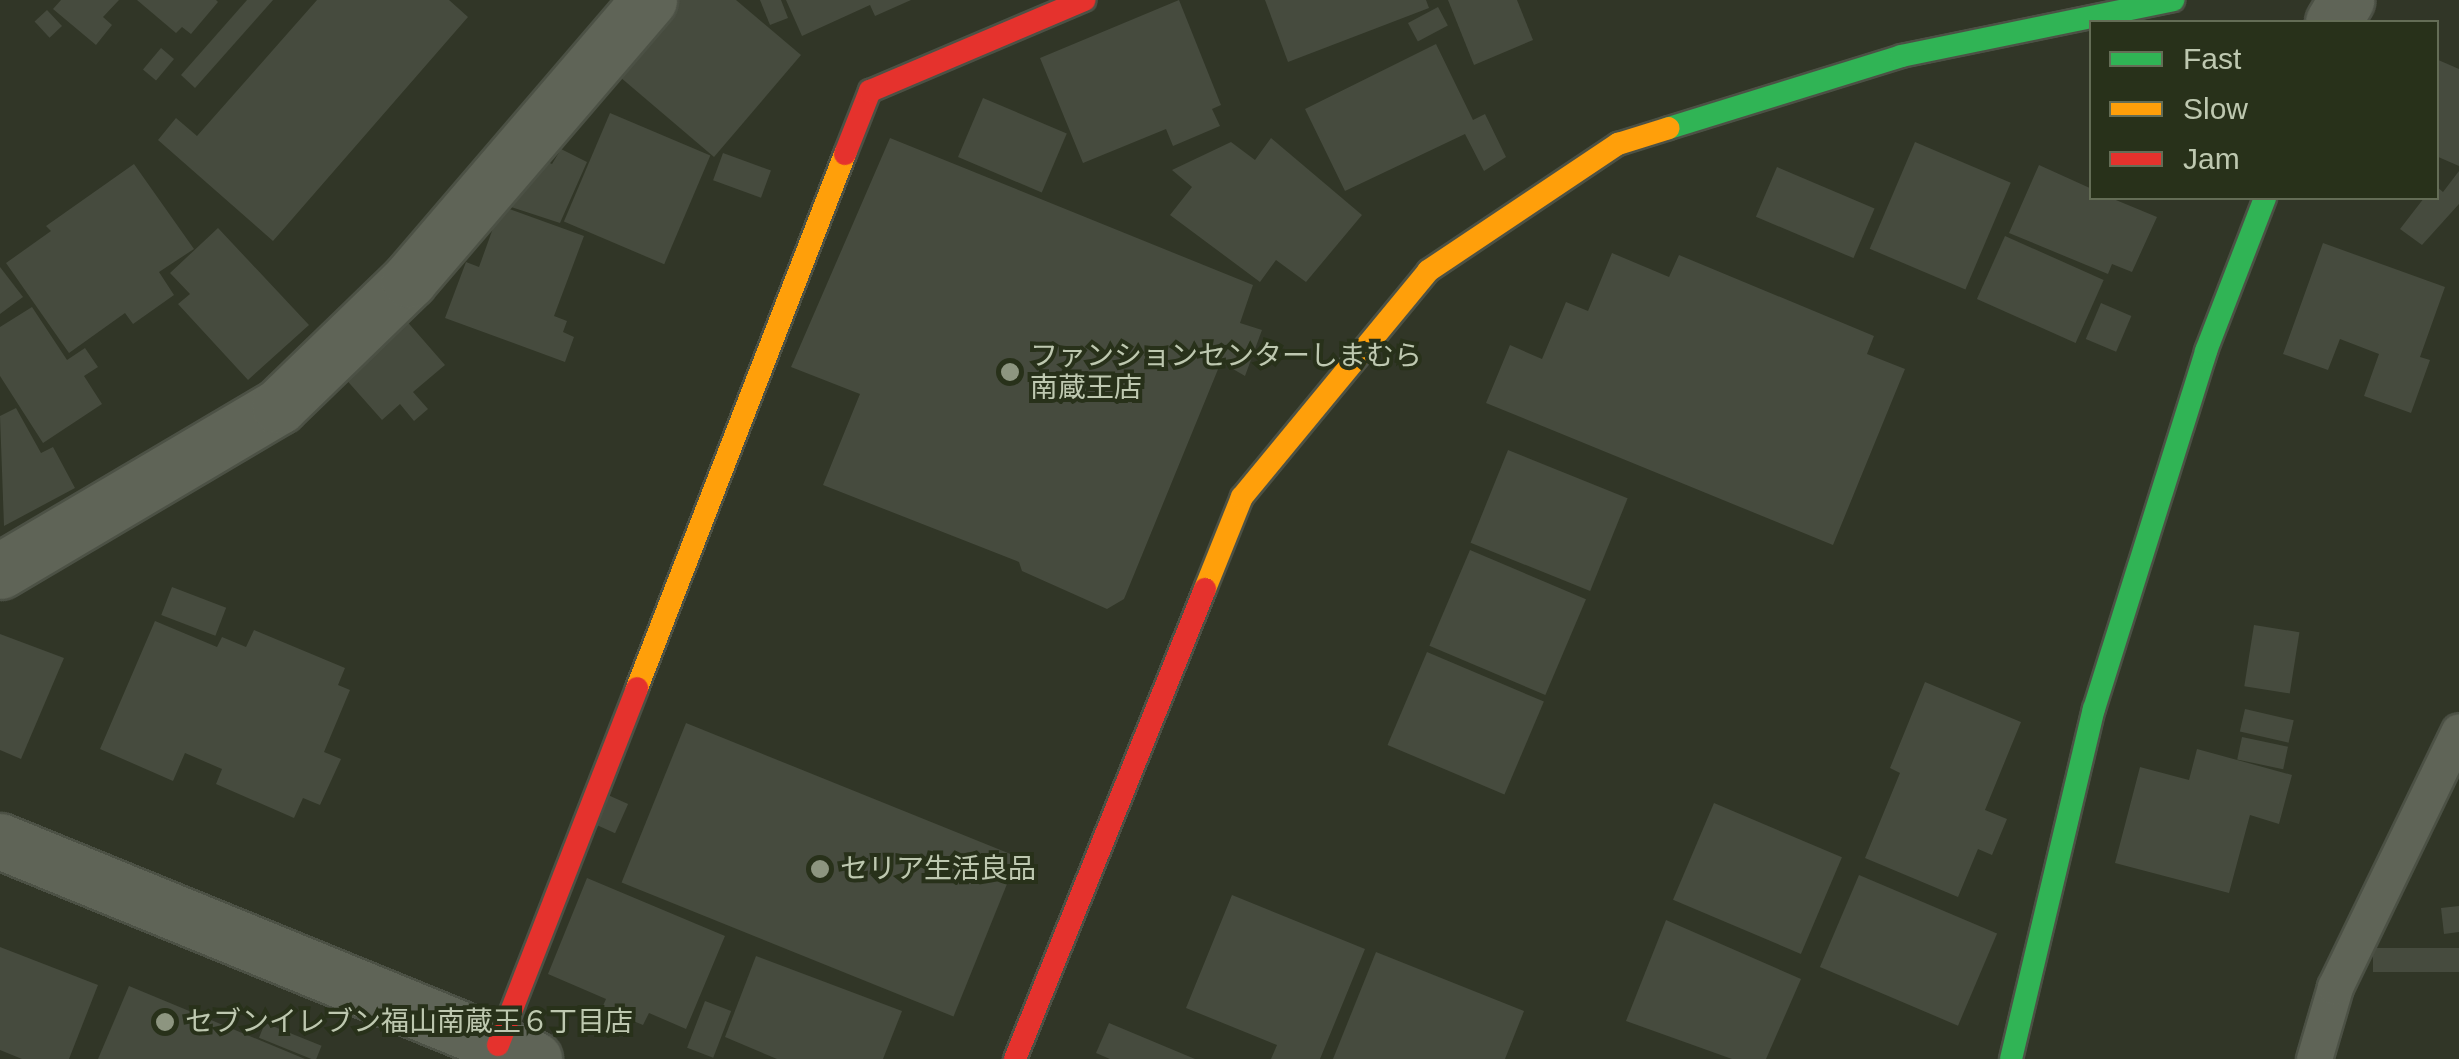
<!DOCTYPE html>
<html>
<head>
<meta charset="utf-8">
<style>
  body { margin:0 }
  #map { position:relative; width:2459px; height:1059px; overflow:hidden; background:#313627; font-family:Helvetica,"Noto Sans JP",sans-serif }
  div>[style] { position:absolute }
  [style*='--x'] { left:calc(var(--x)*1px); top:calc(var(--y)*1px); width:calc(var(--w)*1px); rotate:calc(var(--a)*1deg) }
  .building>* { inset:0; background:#464b3e; transform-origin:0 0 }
  .roads { filter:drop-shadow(2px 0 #4c5145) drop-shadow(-2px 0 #4c5145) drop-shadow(0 2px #4c5145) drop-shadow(0 -2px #4c5145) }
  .lane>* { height:35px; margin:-17.5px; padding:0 17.5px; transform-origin:17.5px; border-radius:17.5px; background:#5f6457 }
  .street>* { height:55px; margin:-27.5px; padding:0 27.5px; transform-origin:27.5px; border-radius:27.5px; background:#5f6457 }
  .fast>* { height:22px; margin:-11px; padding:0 11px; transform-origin:11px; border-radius:11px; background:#30b455 }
  .slow>* { height:22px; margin:-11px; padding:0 11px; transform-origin:11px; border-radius:11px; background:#ff9f0a }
  .jam>* { height:22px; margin:-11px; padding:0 11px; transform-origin:11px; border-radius:11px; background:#e5322d }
  .dots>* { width:28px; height:28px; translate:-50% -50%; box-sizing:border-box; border:5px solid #28311a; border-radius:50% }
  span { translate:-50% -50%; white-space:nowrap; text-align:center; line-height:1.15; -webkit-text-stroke:8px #28311a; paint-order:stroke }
  .poi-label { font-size:28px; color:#bec8b0 }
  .left { translate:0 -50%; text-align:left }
  .legend { position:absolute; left:2089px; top:20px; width:350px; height:180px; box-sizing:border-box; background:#28311a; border:2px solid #646d56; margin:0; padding:12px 18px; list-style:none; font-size:30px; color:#bec8b0 }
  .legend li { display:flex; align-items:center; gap:20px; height:50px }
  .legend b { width:50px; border:2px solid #646d56 }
</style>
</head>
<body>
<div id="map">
  <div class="building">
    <i style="clip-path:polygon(61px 0,119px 0,103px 17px,112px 25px,96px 45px,53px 9px)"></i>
    <i style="clip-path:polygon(137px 0,216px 0,218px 2px,191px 34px,182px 27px,176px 33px)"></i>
    <i style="clip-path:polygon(247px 0,273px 0,195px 88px,181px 75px)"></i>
    <i style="clip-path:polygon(317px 0,449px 0,468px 17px,273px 241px,158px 140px,176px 118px,197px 136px)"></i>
    <i style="clip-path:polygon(679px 0,736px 0,801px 55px,714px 157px,620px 77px)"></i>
    <i style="clip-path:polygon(760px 0,781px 0,788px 18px,770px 25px)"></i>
    <i style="clip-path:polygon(786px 0,911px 0,875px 16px,870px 5px,802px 36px)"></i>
    <i style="clip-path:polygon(1179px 0,1221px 105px,1212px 109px,1220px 126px,1173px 146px,1166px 129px,1083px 163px,1040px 58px)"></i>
    <i style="clip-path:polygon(1265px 0,1426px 0,1429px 8px,1288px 62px)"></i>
    <i style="clip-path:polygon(1448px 0,1517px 0,1533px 40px,1474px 65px)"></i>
    <i style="left:1438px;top:7px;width:21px;height:34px;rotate:62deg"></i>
    <i style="left:47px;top:10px;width:22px;height:17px;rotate:47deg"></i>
    <i style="clip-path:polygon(1436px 44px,1473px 120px,1485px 114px,1506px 157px,1484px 171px,1465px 134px,1345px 191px,1305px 109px)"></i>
    <i style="left:161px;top:48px;width:17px;height:28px;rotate:40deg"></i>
    <i style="clip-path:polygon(2436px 59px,2459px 69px,2459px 166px,2436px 156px)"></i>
    <i style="left:983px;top:98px;width:91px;height:64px;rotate:23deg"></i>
    <i style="left:610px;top:113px;width:109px;height:118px;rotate:23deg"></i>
    <i style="clip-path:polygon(890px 138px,1253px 285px,1240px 323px,1262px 330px,1245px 376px,1221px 362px,1124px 599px,1107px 609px,1022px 571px,1019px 562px,823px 485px,860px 394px,791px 367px)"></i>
    <i style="clip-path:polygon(1271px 138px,1362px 215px,1306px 282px,1276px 260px,1260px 282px,1170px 215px,1192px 187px,1172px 170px,1231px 142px,1255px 160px)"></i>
    <i style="left:1915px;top:142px;width:104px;height:116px;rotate:23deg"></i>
    <i style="clip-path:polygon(561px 149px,587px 162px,560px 223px,505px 205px,543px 160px,552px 164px)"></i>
    <i style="left:723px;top:153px;width:51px;height:29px;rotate:20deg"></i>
    <i style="clip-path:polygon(134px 164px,194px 249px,159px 272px,174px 295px,133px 324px,125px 313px,69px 353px,6px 263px,51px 231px,46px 226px)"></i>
    <i style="clip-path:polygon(2039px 165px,2092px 189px,2092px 198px,2111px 198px,2157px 217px,2132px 272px,2112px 264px,2108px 274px,2009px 233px)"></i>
    <i style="left:1777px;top:167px;width:106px;height:54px;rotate:23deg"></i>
    <i style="clip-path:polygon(2459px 171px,2459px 204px,2422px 245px,2400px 229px,2424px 198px,2436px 198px,2436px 186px,2443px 192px)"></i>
    <i style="clip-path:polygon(501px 206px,584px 236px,554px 316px,567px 321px,563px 332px,574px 337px,565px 362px,445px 318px,466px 262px,479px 267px)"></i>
    <i style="clip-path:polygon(218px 228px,309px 325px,248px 380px,178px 304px,190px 294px,170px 273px)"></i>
    <i style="left:2005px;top:236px;width:108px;height:69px;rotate:24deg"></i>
    <i style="clip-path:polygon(2323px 243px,2445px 287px,2420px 357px,2430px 360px,2411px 413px,2364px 396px,2379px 354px,2340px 339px,2328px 370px,2283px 354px)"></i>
    <i style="clip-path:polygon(1612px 253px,1669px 277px,1679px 255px,1874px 336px,1867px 354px,1905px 369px,1833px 545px,1486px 403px,1510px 345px,1542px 359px,1566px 302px,1588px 311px)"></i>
    <i style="clip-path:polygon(0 267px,23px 297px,0 314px)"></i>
    <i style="left:2101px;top:303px;width:33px;height:39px;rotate:23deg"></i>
    <i style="clip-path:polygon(32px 307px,67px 360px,85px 348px,98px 367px,84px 376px,102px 404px,43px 443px,0 376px,0 327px)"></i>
    <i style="clip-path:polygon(404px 318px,445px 365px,413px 392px,428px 409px,414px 421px,400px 404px,382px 420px,343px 376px)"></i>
    <i style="clip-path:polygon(16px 408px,41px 453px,53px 447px,75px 488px,4px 526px,0 416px)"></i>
    <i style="left:1508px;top:450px;width:129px;height:100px;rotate:22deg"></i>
    <i style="left:1470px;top:550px;width:126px;height:104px;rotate:23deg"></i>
    <i style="left:172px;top:587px;width:58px;height:30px;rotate:21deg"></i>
    <i style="clip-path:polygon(155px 621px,217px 647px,222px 637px,246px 647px,254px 630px,345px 668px,338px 685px,350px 690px,324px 752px,341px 759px,320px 805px,303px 798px,294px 818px,216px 784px,222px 769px,185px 753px,173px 781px,100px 749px)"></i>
    <i style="left:2254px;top:625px;width:46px;height:62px;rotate:9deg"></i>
    <i style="clip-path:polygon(0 634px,64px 658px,21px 759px,0 750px)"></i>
    <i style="left:1427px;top:652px;width:127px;height:101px;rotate:23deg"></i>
    <i style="clip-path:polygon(1925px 682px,2021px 722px,1985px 810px,2007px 819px,1992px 855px,1978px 849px,1958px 897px,1865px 858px,1900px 773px,1890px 768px)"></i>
    <i style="left:2245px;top:709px;width:50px;height:23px;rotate:13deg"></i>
    <i style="left:686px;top:723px;width:358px;height:172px;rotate:22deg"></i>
    <i style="left:2242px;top:737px;width:47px;height:23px;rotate:12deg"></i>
    <i style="clip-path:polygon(2197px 749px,2292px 775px,2279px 824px,2250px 815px,2229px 893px,2115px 863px,2140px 767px,2189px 780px)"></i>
    <i style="left:608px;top:795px;width:22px;height:32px;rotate:24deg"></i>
    <i style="left:1714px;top:803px;width:139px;height:105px;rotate:23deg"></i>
    <i style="left:1859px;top:875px;width:150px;height:100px;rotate:23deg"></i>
    <i style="clip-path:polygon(587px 878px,725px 936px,686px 1029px,649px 1013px,643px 1025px,602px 1008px,606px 999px,548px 974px)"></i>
    <i style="clip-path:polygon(1232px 895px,1365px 949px,1320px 1059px,1271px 1059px,1277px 1045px,1186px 1008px)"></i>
    <i style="clip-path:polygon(2459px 906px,2459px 932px,2444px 934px,2441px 908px)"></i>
    <i style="clip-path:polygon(1666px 920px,1801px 979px,1766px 1059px,1732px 1059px,1626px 1021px)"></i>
    <i style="clip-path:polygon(0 947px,98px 985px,69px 1059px,22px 1059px,0 1050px)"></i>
    <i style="left:2459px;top:948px;width:24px;height:86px;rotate:90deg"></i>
    <i style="clip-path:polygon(1376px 952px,1524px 1011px,1505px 1059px,1333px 1059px)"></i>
    <i style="clip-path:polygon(756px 956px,902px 1011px,883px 1059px,777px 1059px,725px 1037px)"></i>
    <i style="clip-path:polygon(129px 986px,305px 1059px,98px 1059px)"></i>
    <i style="left:705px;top:1001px;width:28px;height:50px;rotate:21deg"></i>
    <i style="left:265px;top:1023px;width:61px;height:16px;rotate:22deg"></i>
    <i style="clip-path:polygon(1109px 1023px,1195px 1059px,1110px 1059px,1096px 1053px)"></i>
  </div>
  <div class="roads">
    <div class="lane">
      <i style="--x:2314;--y:1059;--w:75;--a:-73.7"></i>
      <i style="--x:2335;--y:987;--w:284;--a:-64.2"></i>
    </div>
    <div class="street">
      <i style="--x:2333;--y:22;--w:26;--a:-59"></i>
      <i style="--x:0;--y:571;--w:324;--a:-30.6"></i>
      <i style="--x:279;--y:406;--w:181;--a:-44.1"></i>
      <i style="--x:409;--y:280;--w:369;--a:-49.4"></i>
      <i style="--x:0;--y:841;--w:577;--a:22.21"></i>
    </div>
    <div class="fast">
      <i style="--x:1669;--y:128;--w:243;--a:-17.2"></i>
      <i style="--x:1901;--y:56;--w:278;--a:-11.6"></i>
      <i style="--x:2011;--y:1059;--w:360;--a:-76.7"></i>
      <i style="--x:2094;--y:709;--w:375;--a:-72.6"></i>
      <i style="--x:2206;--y:351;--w:164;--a:-68.9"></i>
    </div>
    <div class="slow">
      <i style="--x:1205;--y:589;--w:99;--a:-68.1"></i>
      <i style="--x:1242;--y:497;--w:293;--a:-50.5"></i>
      <i style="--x:1428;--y:271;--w:229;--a:-33.8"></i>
      <i style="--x:1618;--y:144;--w:53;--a:-17.4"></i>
      <i style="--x:637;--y:688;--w:573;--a:-68.72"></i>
    </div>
    <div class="jam">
      <i style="--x:845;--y:154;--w:68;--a:-68.4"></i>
      <i style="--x:870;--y:91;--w:233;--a:-23"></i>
      <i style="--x:498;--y:1045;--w:383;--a:-68.7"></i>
      <i style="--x:1015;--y:1059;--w:507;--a:-67.99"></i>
    </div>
  </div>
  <div class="dots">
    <i style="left:1010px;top:372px;background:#8d9580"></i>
    <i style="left:820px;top:869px;background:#8d9580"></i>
    <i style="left:165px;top:1022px;background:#8d9580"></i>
  </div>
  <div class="poi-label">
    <span class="left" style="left:1030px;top:372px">ファンションセンターしまむら<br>南蔵王店</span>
    <span class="left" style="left:840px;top:869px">セリア生活良品</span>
    <span class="left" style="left:185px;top:1022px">セブンイレブン福山南蔵王６丁目店</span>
  </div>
  <ul class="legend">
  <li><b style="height:12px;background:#30b455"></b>Fast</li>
  <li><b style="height:12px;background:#ff9f0a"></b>Slow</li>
  <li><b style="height:12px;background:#e5322d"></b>Jam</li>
  </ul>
</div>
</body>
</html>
